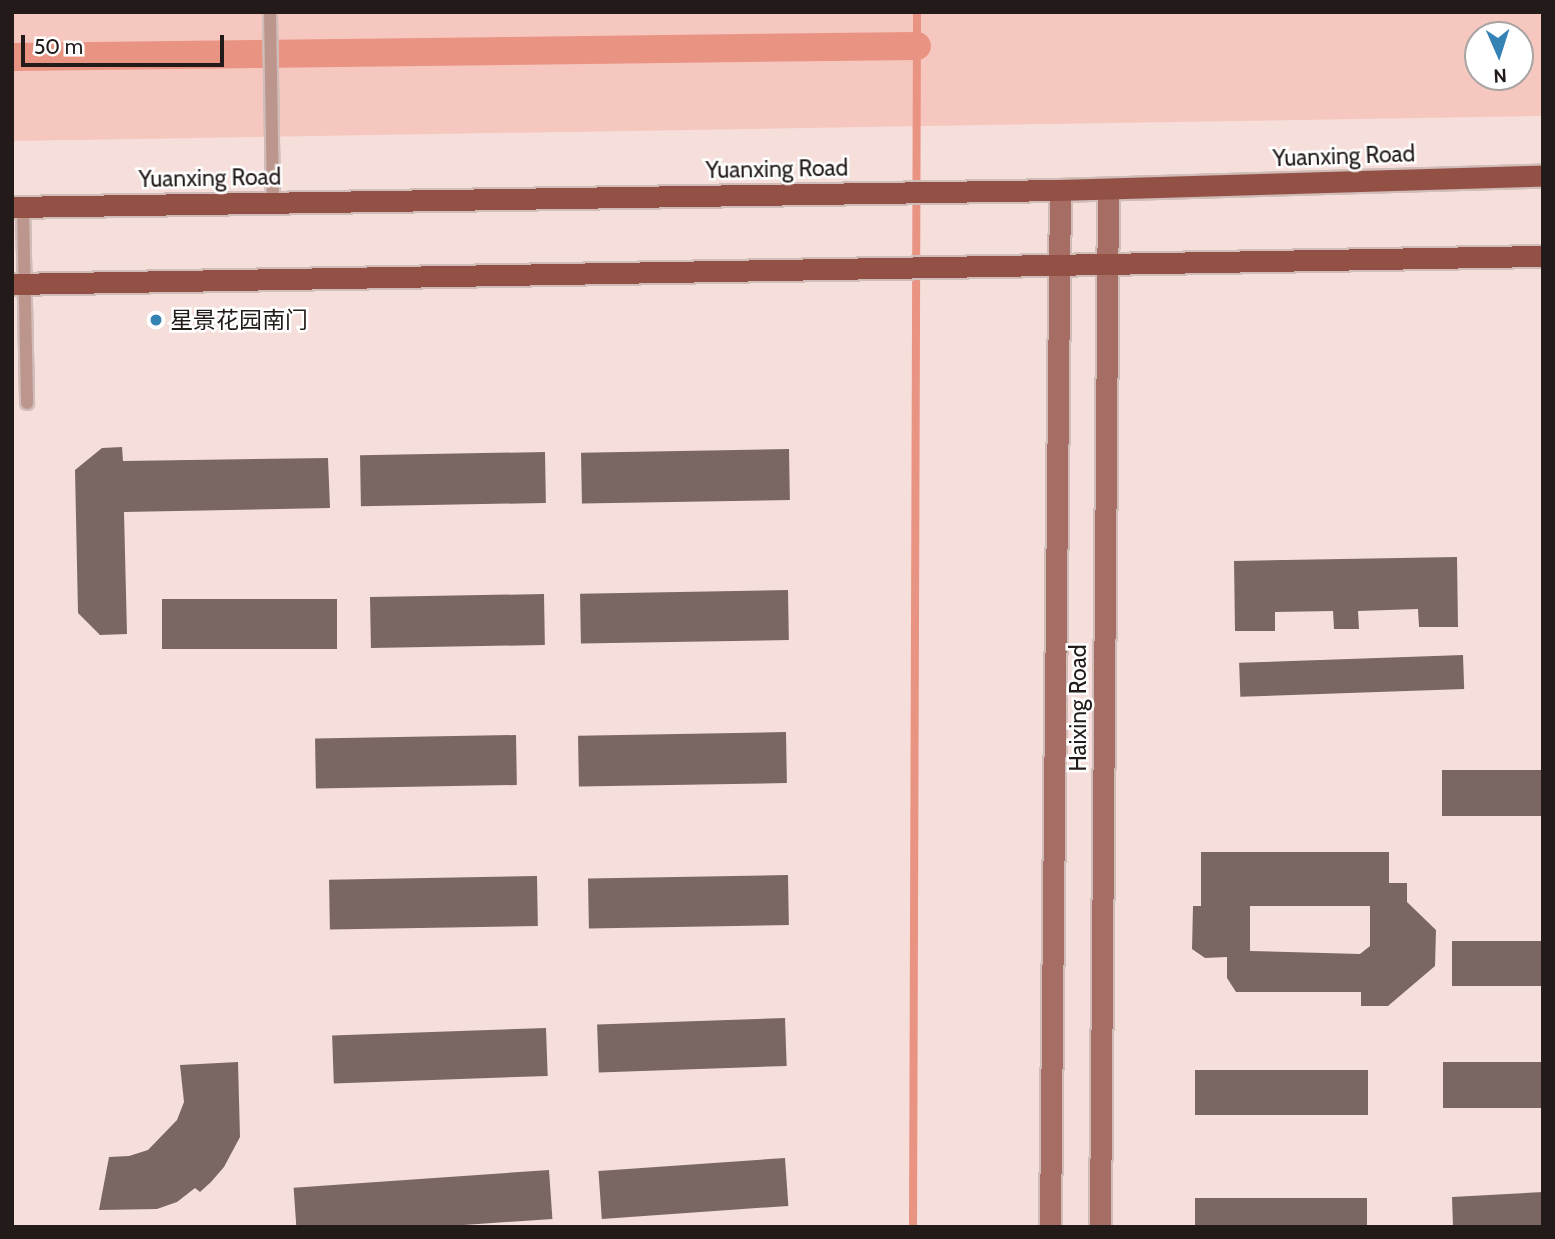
<!DOCTYPE html>
<html>
<head>
<meta charset="utf-8">
<style>
  body { margin:0 }
  #map { position:relative; width:1555px; height:1239px; overflow:hidden; background:#f6dfdb; font-family:Cabin,"Noto Sans SC",sans-serif }
  div>[style] { position:absolute }
  [style*='--x'] { left:calc(var(--x)*1px); top:calc(var(--y)*1px); width:calc(var(--w)*1px); rotate:calc(var(--a)*1deg) }
  .green>* { inset:0; background:#f6c7be }
  .stream>* { height:8px; margin:-4px; padding:0 4px; transform-origin:4px; border-radius:4px; background:#e99383 }
  .canal>* { height:28px; margin:-14px; padding:0 14px; transform-origin:14px; border-radius:14px; background:#e99383 }
  .building>* { inset:0; background:#7a6763; transform-origin:0 0 }
  .roads { filter:drop-shadow(2px 0 #d0bcb8) drop-shadow(-2px 0 #d0bcb8) drop-shadow(0 2px #d0bcb8) drop-shadow(0 -2px #d0bcb8) }
  .lane>* { height:12px; margin:-6px; padding:0 6px; transform-origin:6px; border-radius:6px; background:#bc958d }
  .secondary>* { height:21px; margin:-10.5px; padding:0 10.5px; transform-origin:10.5px; border-radius:10.5px; background:#a56d63 }
  .primary>* { height:21px; margin:-10.5px; padding:0 10.5px; transform-origin:10.5px; border-radius:10.5px; background:#935044 }
  .dots>* { width:19px; height:19px; translate:-50% -50%; box-sizing:border-box; border:4px solid #fff; border-radius:50% }
  span { translate:-50% -50%; white-space:nowrap; text-align:center; line-height:1.15; -webkit-text-stroke:5px #fff; paint-order:stroke }
  .street-label { font-size:23px; color:#231b19 }
  .poi-label { font-size:23px; color:#231b19 }
  .left { translate:0 -50%; text-align:left }
  .frame { position:absolute; inset:0; border:14px solid #231b19; pointer-events:none }
  .north { position:absolute; left:1464px; top:21px; width:70px; height:70px; box-sizing:border-box; background:#fff; border:2px solid #a7a4a3; border-radius:50%; rotate:177deg; font-size:19px; font-weight:700; line-height:28px; text-align:center; color:#231b19 }
  .north::after { content:''; display:block; margin:auto; width:24px; height:32px; background:#3582b5; clip-path:polygon(50% 0,100% 100%,50% 72%,0 100%) }
  .scale { position:absolute; left:21px; top:35px; width:203px; height:32px; box-sizing:border-box; border:4px solid #231b19; border-top:0; padding-left:9px; font-size:21px; line-height:24px; white-space:nowrap; color:#231b19; -webkit-text-stroke:5px #fff; paint-order:stroke }
</style>
</head>
<body>
<div id="map">
  <div class="green">
    <i style="clip-path:polygon(evenodd,12px 12px,1543px 12px,1543px 116px,12px 141px,12px 12px,1478px 35px,1520px 35px,1520px 77px,1478px 77px,1478px 35px)"></i>
  </div>
  <div class="stream">
    <i style="--x:913;--y:1227;--w:1215;--a:-89.81"></i>
  </div>
  <div class="canal">
    <i style="--x:12;--y:57;--w:905;--a:-0.7"></i>
  </div>
  <div class="building">
    <i style="clip-path:polygon(122px 447px,123px 461px,328px 458px,330px 508px,124px 512px,127px 634px,100px 635px,78px 613px,75px 470px,102px 448px)"></i>
    <i style="left:789px;top:449px;width:51px;height:208px;rotate:89deg"></i>
    <i style="left:545px;top:452px;width:51px;height:185px;rotate:89deg"></i>
    <i style="clip-path:polygon(1457px 557px,1458px 627px,1419px 627px,1418px 609px,1358px 611px,1359px 629px,1334px 629px,1333px 611px,1275px 612px,1275px 631px,1235px 631px,1234px 561px)"></i>
    <i style="left:788px;top:590px;width:50px;height:208px;rotate:89deg"></i>
    <i style="left:544px;top:594px;width:51px;height:174px;rotate:89deg"></i>
    <i style="left:337px;top:599px;width:50px;height:175px;rotate:90deg"></i>
    <i style="left:1463px;top:655px;width:34px;height:224px;rotate:88deg"></i>
    <i style="left:786px;top:732px;width:51px;height:208px;rotate:89deg"></i>
    <i style="left:516px;top:735px;width:50px;height:201px;rotate:89deg"></i>
    <i style="left:1543px;top:770px;width:46px;height:101px;rotate:90deg"></i>
    <i style="clip-path:polygon(evenodd,1201px 852px,1389px 852px,1389px 883px,1407px 883px,1407px 902px,1436px 930px,1435px 966px,1388px 1006px,1361px 1006px,1361px 992px,1236px 992px,1227px 978px,1227px 957px,1205px 958px,1192px 949px,1193px 906px,1201px 906px,1201px 852px,1250px 906px,1370px 906px,1370px 946px,1360px 954px,1250px 951px,1250px 906px)"></i>
    <i style="left:788px;top:875px;width:50px;height:200px;rotate:89deg"></i>
    <i style="left:537px;top:876px;width:50px;height:208px;rotate:89deg"></i>
    <i style="left:1543px;top:941px;width:45px;height:91px;rotate:90deg"></i>
    <i style="left:785px;top:1018px;width:48px;height:188px;rotate:88deg"></i>
    <i style="left:546px;top:1028px;width:48px;height:214px;rotate:88deg"></i>
    <i style="clip-path:polygon(238px 1062px,240px 1137px,224px 1167px,211px 1182px,200px 1192px,195px 1188px,177px 1202px,157px 1209px,99px 1210px,109px 1157px,129px 1156px,148px 1150px,177px 1120px,184px 1102px,180px 1065px)"></i>
    <i style="left:1543px;top:1062px;width:46px;height:100px;rotate:90deg"></i>
    <i style="left:1195px;top:1070px;width:173px;height:45px"></i>
    <i style="left:785px;top:1158px;width:48px;height:187px;rotate:86deg"></i>
    <i style="left:549px;top:1170px;width:49px;height:256px;rotate:86deg"></i>
    <i style="clip-path:polygon(1543px 1192px,1543px 1227px,1453px 1227px,1452px 1197px)"></i>
    <i style="left:1195px;top:1198px;width:172px;height:29px"></i>
  </div>
  <div class="roads">
    <div class="lane">
      <i style="--x:270;--y:12;--w:191;--a:89.1"></i>
      <i style="--x:23;--y:207;--w:196;--a:88.8"></i>
    </div>
    <div class="secondary">
      <i style="--x:1050;--y:1227;--w:1037;--a:-89.45"></i>
      <i style="--x:1100;--y:1227;--w:1038;--a:-89.56"></i>
    </div>
    <div class="primary">
      <i style="--x:12;--y:207;--w:1048;--a:-0.93"></i>
      <i style="--x:1060;--y:190;--w:483;--a:-1.7"></i>
      <i style="--x:12;--y:284;--w:1531;--a:-1.05"></i>
    </div>
  </div>
  <div class="dots">
    <i style="left:156px;top:320px;background:#3582b5"></i>
  </div>
  <div class="street-label">
    <span style="left:1344px;top:156px;rotate:-2deg">Yuanxing Road</span>
    <span style="left:777px;top:169px;rotate:-1deg">Yuanxing Road</span>
    <span style="left:210px;top:178px;rotate:-1deg">Yuanxing Road</span>
    <span style="left:1078px;top:708px;rotate:-90deg">Haixing Road</span>
  </div>
  <div class="poi-label">
    <span class="left" style="left:170px;top:320px">星景花园南门</span>
  </div>
  <div class="frame"></div>
  <div class="north">N</div>
  <div class="scale">50 m</div>
</div>
</body>
</html>
